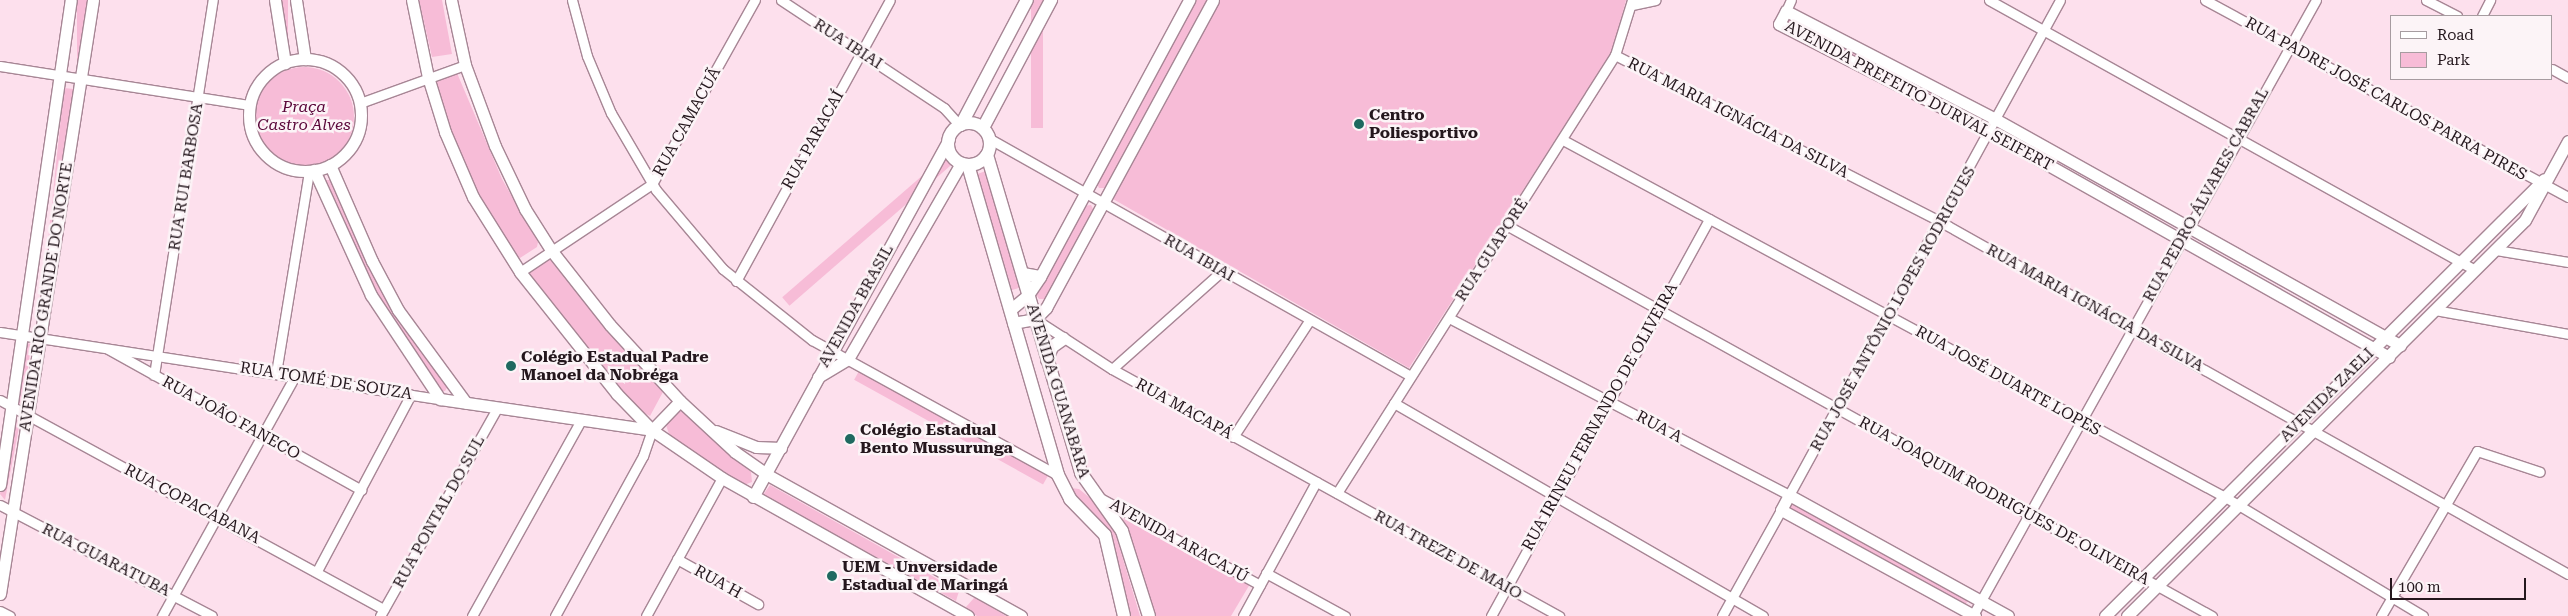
<!DOCTYPE html>
<html>
<head>
<meta charset="utf-8">
<style>
  body { margin:0 }
  #map { position:relative; width:2568px; height:616px; overflow:hidden; background:#fde0ed; font-family:"Roboto Serif",serif }
  div>[style] { position:absolute }
  [style*='--x'] { left:calc(var(--x)*1px); top:calc(var(--y)*1px); width:calc(var(--w)*1px); rotate:calc(var(--a)*1deg) }
  .green>* { inset:0; background:#f7bcd7; transform-origin:0 0 }
  .round { border-radius:50% }
  .roads { filter:drop-shadow(1px 0 #a78695) drop-shadow(-1px 0 #a78695) drop-shadow(0 1px #a78695) drop-shadow(0 -1px #a78695) }
  .minor>* { height:9px; margin:-4.5px; padding:0 4.5px; transform-origin:4.5px; border-radius:4.5px; background:#fff }
  .tertiary>* { height:11px; margin:-5.5px; padding:0 5.5px; transform-origin:5.5px; border-radius:5.5px; background:#fff }
  .tertiary>.ring { margin:-5.5px; padding:0; box-sizing:content-box; background:none; border:11px solid #fff; border-radius:50% }
  .secondary>* { height:12px; margin:-6px; padding:0 6px; transform-origin:6px; border-radius:6px; background:#fff }
  .secondary>.ring { margin:-6px; padding:0; box-sizing:content-box; background:none; border:12px solid #fff; border-radius:50% }
  .dots>* { width:14px; height:14px; translate:-50% -50%; box-sizing:border-box; border:2px solid #fcf4f7; border-radius:50% }
  span { translate:-50% -50%; white-space:nowrap; text-align:center; line-height:1.15; -webkit-text-stroke:5px #fcf4f7; paint-order:stroke }
  .street-label { font-size:16px; color:#24171d }
  .park-label { font-size:16px; color:#5a073a; font-style:italic }
  .poi-label { font-size:16px; color:#24171d; font-weight:700 }
  .left { translate:0 -50%; text-align:left }
  .legend { position:absolute; left:2390px; top:15px; width:162px; height:65px; box-sizing:border-box; background:#fcf4f7; border:1px solid #a69ca0; margin:0; padding:6px 9px; list-style:none; font-size:15px; color:#24171d }
  .legend li { display:flex; align-items:center; gap:10px; height:25px }
  .legend b { width:25px; border:1px solid #a69ca0 }
  .scale { position:absolute; left:2390px; top:578px; width:136px; height:22px; box-sizing:border-box; border:2px solid #24171d; border-top:0; padding-left:6px; font-size:15px; line-height:18px; white-space:nowrap; color:#24171d; -webkit-text-stroke:4px #fcf4f7; paint-order:stroke }
</style>
</head>
<body>
<div id="map">
  <div class="green">
    <i style="left:77px;top:0;width:11px;height:69px"></i>
    <i style="left:280px;top:0;width:8px;height:50px"></i>
    <i style="clip-path:polygon(419px 0,442px 0,452px 54px,432px 57px)"></i>
    <i style="left:1031px;top:0;width:12px;height:128px"></i>
    <i style="clip-path:polygon(1195px 0,1209px 0,1106px 188px,1099px 188px,1095px 180px)"></i>
    <i style="clip-path:polygon(1219px 0,1626px 0,1613px 50px,1409px 368px,1113px 199px)"></i>
    <i style="left:1786px;top:17px;width:92px;height:4px;rotate:27deg"></i>
    <i class="round" style="left:254px;top:67px;width:100px;height:100px"></i>
    <i style="clip-path:polygon(457px 73px,502px 179px,538px 242px,537px 247px,520px 258px,515px 256px,476px 190px,445px 115px,434px 83px)"></i>
    <i style="left:64px;top:88px;width:10px;height:240px;rotate:6deg"></i>
    <i style="left:946px;top:155px;width:11px;height:217px;rotate:49deg"></i>
    <i style="clip-path:polygon(989px 170px,1022px 287px,1012px 290px,977px 174px)"></i>
    <i style="clip-path:polygon(325px 180px,330px 180px,355px 236px,448px 386px,445px 391px,441px 391px,381px 301px)"></i>
    <i style="clip-path:polygon(1091px 205px,1094px 211px,1045px 299px,1039px 299px,1035px 293px,1083px 206px)"></i>
    <i style="clip-path:polygon(548px 257px,603px 325px,664px 390px,650px 416px,640px 411px,570px 330px,526px 273px)"></i>
    <i style="clip-path:polygon(31px 343px,24px 404px,21px 405px,16px 402px,24px 344px)"></i>
    <i style="left:859px;top:371px;width:216px;height:10px;rotate:29deg"></i>
    <i style="clip-path:polygon(678px 411px,687px 413px,751px 472px,752px 482px,744px 485px,670px 437px,666px 425px)"></i>
    <i style="clip-path:polygon(18px 420px,20px 422px,5px 500px,0 494px,12px 421px)"></i>
    <i style="clip-path:polygon(770px 485px,959px 591px,956px 601px,763px 495px)"></i>
    <i style="clip-path:polygon(1071px 488px,1079px 489px,1090px 498px,1115px 532px,1140px 616px,1131px 616px,1112px 535px,1076px 500px)"></i>
    <i style="clip-path:polygon(1789px 501px,1968px 600px,1966px 604px,1787px 506px)"></i>
    <i style="clip-path:polygon(1122px 514px,1250px 584px,1231px 616px,1155px 616px,1148px 604px)"></i>
    <i style="clip-path:polygon(974px 598px,976px 598px,1006px 616px,977px 616px,968px 611px,966px 607px)"></i>
  </div>
  <div class="roads">
    <div class="minor">
      <i style="--x:572;--y:0;--w:58;--a:75"></i>
      <i style="--x:587;--y:56;--w:62;--a:67.2"></i>
      <i style="--x:611;--y:113;--w:89;--a:59.7"></i>
      <i style="--x:656;--y:190;--w:104;--a:49.7"></i>
      <i style="--x:723;--y:269;--w:114;--a:38.6"></i>
      <i style="--x:812;--y:340;--w:281;--a:28.8"></i>
      <i style="--x:781;--y:0;--w:196;--a:33.5"></i>
      <i style="--x:944;--y:108;--w:24;--a:48"></i>
      <i style="--x:1989;--y:0;--w:556;--a:29.05"></i>
      <i style="--x:2205;--y:0;--w:413;--a:28.5"></i>
      <i style="--x:2426;--y:0;--w:35;--a:27"></i>
      <i style="--x:1632;--y:5;--w:24;--a:-12"></i>
      <i style="--x:1786;--y:11;--w:12;--a:-66"></i>
      <i style="--x:2482;--y:16;--w:18;--a:-63"></i>
      <i style="--x:1615;--y:55;--w:366;--a:27.1"></i>
      <i style="--x:1941;--y:222;--w:719;--a:29.31"></i>
      <i style="--x:0;--y:66;--w:253;--a:8.9"></i>
      <i style="--x:2552;--y:69;--w:18;--a:29"></i>
      <i style="--x:360;--y:103;--w:112;--a:-19.9"></i>
      <i style="--x:990;--y:139;--w:482;--a:29.4"></i>
      <i style="--x:1563;--y:140;--w:752;--a:28.34"></i>
      <i style="--x:2225;--y:497;--w:231;--a:31"></i>
      <i style="--x:1508;--y:226;--w:805;--a:28.99"></i>
      <i style="--x:2496;--y:250;--w:73;--a:9.5"></i>
      <i style="--x:520;--y:272;--w:159;--a:-33.7"></i>
      <i style="--x:652;--y:184;--w:211;--a:-60.8"></i>
      <i style="--x:736;--y:281;--w:320;--a:-61.3"></i>
      <i style="--x:2435;--y:310;--w:135;--a:10.2"></i>
      <i style="--x:1449;--y:318;--w:383;--a:27.5"></i>
      <i style="--x:1789;--y:495;--w:564;--a:-61.3"></i>
      <i style="--x:1035;--y:319;--w:92;--a:33"></i>
      <i style="--x:1112;--y:369;--w:511;--a:28.92"></i>
      <i style="--x:0;--y:332;--w:445;--a:8.7"></i>
      <i style="--x:108;--y:349;--w:290;--a:29.1"></i>
      <i style="--x:1112;--y:369;--w:147;--a:-41.7"></i>
      <i style="--x:276;--y:373;--w:205;--a:-80.7"></i>
      <i style="--x:154;--y:375;--w:380;--a:-81.1"></i>
      <i style="--x:0;--y:400;--w:437;--a:28.6"></i>
      <i style="--x:1394;--y:403;--w:426;--a:30"></i>
      <i style="--x:1233;--y:437;--w:139;--a:-56.8"></i>
      <i style="--x:1337;--y:493;--w:519;--a:-57.6"></i>
      <i style="--x:1615;--y:55;--w:58;--a:-72.8"></i>
      <i style="--x:1100;--y:498;--w:182;--a:28.5"></i>
      <i style="--x:0;--y:505;--w:239;--a:27.6"></i>
      <i style="--x:677;--y:559;--w:93;--a:29.1"></i>
      <i style="--x:317;--y:571;--w:200;--a:-62"></i>
      <i style="--x:1266;--y:573;--w:90;--a:28.6"></i>
      <i style="--x:0;--y:611;--w:11;--a:27"></i>
      <i style="--x:1973;--y:615;--w:704;--a:-60.85"></i>
      <i style="--x:162;--y:616;--w:274;--a:-61"></i>
      <i style="--x:380;--y:616;--w:240;--a:-60.6"></i>
      <i style="--x:472;--y:616;--w:224;--a:-60.9"></i>
      <i style="--x:555;--y:616;--w:183;--a:-61.2"></i>
      <i style="--x:643;--y:456;--w:28;--a:-71"></i>
      <i style="--x:646;--y:616;--w:158;--a:-61.2"></i>
      <i style="--x:1243;--y:616;--w:153;--a:-61.4"></i>
      <i style="--x:1491;--y:616;--w:453;--a:-61.2"></i>
      <i style="--x:1722;--y:616;--w:121;--a:-60.9"></i>
      <i style="--x:2381;--y:616;--w:191;--a:-59.8"></i>
      <i style="--x:2477;--y:451;--w:66;--a:18.4"></i>
    </div>
    <div class="tertiary">
      <i style="--x:275;--y:0;--w:64;--a:81"></i>
      <i style="--x:296;--y:0;--w:60;--a:81.3"></i>
      <i style="--x:412;--y:0;--w:79;--a:78.3"></i>
      <i style="--x:428;--y:77;--w:58;--a:72.8"></i>
      <i style="--x:445;--y:132;--w:71;--a:66.7"></i>
      <i style="--x:473;--y:197;--w:89;--a:57.9"></i>
      <i style="--x:520;--y:272;--w:156;--a:51.5"></i>
      <i style="--x:617;--y:394;--w:50;--a:45.8"></i>
      <i style="--x:652;--y:430;--w:85;--a:34.4"></i>
      <i style="--x:722;--y:478;--w:282;--a:29.3"></i>
      <i style="--x:451;--y:0;--w:66;--a:77.8"></i>
      <i style="--x:465;--y:65;--w:86;--a:69.7"></i>
      <i style="--x:495;--y:146;--w:70;--a:64.5"></i>
      <i style="--x:525;--y:209;--w:49;--a:57.6"></i>
      <i style="--x:551;--y:250;--w:95;--a:51.8"></i>
      <i style="--x:610;--y:325;--w:103;--a:47.4"></i>
      <i style="--x:680;--y:401;--w:75;--a:42.8"></i>
      <i style="--x:735;--y:452;--w:38;--a:35"></i>
      <i style="--x:766;--y:474;--w:292;--a:29.1"></i>
      <i class="ring" style="left:249px;top:59px;width:101px;height:101px"></i>
      <i style="--x:330;--y:165;--w:105;--a:66.4"></i>
      <i style="--x:372;--y:261;--w:55;--a:62"></i>
      <i style="--x:398;--y:310;--w:115;--a:53.8"></i>
      <i style="--x:314;--y:170;--w:137;--a:65.5"></i>
      <i style="--x:371;--y:295;--w:125;--a:56.4"></i>
      <i style="--x:440;--y:399;--w:214;--a:8.3"></i>
      <i style="--x:1010;--y:310;--w:23;--a:-40"></i>
      <i style="--x:1028;--y:295;--w:22;--a:-56"></i>
      <i style="--x:1040;--y:277;--w:315;--a:-61.7"></i>
      <i style="--x:1013;--y:323;--w:22;--a:-10"></i>
      <i style="--x:1035;--y:319;--w:16;--a:-45"></i>
      <i style="--x:1046;--y:308;--w:350;--a:-61.5"></i>
      <i style="--x:2389;--y:357;--w:458;--a:-150.6"></i>
      <i style="--x:1990;--y:132;--w:237;--a:-152.9"></i>
      <i style="--x:1779;--y:24;--w:15;--a:-62"></i>
      <i style="--x:1786;--y:11;--w:237;--a:27.3"></i>
      <i style="--x:1997;--y:120;--w:462;--a:29.2"></i>
      <i style="--x:818;--y:377;--w:35;--a:-31"></i>
      <i style="--x:848;--y:359;--w:226;--a:-60"></i>
      <i style="--x:652;--y:430;--w:40;--a:-46"></i>
      <i style="--x:716;--y:431;--w:43;--a:21.8"></i>
      <i style="--x:756;--y:447;--w:25;--a:2"></i>
      <i style="--x:0;--y:485;--w:490;--a:-81.7"></i>
      <i style="--x:753;--y:497;--w:408;--a:-61.3"></i>
      <i style="--x:0;--y:594;--w:601;--a:-81.1"></i>
      <i style="--x:1975;--y:616;--w:221;--a:-151.3"></i>
      <i style="--x:1781;--y:510;--w:17;--a:-62"></i>
      <i style="--x:1789;--y:495;--w:250;--a:28.9"></i>
      <i style="--x:2105;--y:616;--w:619;--a:-44.87"></i>
      <i style="--x:2127;--y:616;--w:561;--a:-44.86"></i>
      <i style="--x:2525;--y:220;--w:90;--a:-61.4"></i>
    </div>
    <div class="secondary">
      <i class="ring" style="left:948px;top:123px;width:30px;height:30px"></i>
      <i style="--x:961;--y:125;--w:141;--a:-62.2"></i>
      <i style="--x:983;--y:128;--w:145;--a:-62"></i>
      <i style="--x:987;--y:155;--w:332;--a:73.5"></i>
      <i style="--x:1081;--y:473;--w:71;--a:54.7"></i>
      <i style="--x:1122;--y:531;--w:89;--a:72.4"></i>
      <i style="--x:968;--y:165;--w:323;--a:73.8"></i>
      <i style="--x:1058;--y:475;--w:27;--a:63"></i>
      <i style="--x:1070;--y:499;--w:50;--a:45.8"></i>
      <i style="--x:1105;--y:535;--w:83;--a:76.8"></i>
      <i style="--x:1023;--y:274;--w:17;--a:10"></i>
      <i style="--x:1047;--y:360;--w:14;--a:-69"></i>
      <i style="--x:1052;--y:347;--w:14;--a:-36"></i>
    </div>
  </div>
  <div class="dots">
    <i style="left:1359px;top:124px;background:#1f6960"></i>
    <i style="left:511px;top:366px;background:#1f6960"></i>
    <i style="left:850px;top:439px;background:#1f6960"></i>
    <i style="left:832px;top:576px;background:#1f6960"></i>
  </div>
  <div class="street-label">
    <span style="left:848px;top:44px;rotate:33deg">RUA IBIAI</span>
    <span style="left:1919px;top:96px;rotate:28deg">AVENIDA PREFEITO DURVAL SEIFERT</span>
    <span style="left:2386px;top:99px;rotate:29deg">RUA PADRE JOSÉ CARLOS PARRA PIRES</span>
    <span style="left:1738px;top:118px;rotate:27deg">RUA MARIA IGNÁCIA DA SILVA</span>
    <span style="left:687px;top:122px;rotate:-61deg">RUA CAMACUÃ</span>
    <span style="left:813px;top:140px;rotate:-61deg">RUA PARACAÍ</span>
    <span style="left:186px;top:177px;rotate:-81deg">RUA RUI BARBOSA</span>
    <span style="left:2206px;top:195px;rotate:-61deg">RUA PEDRO ÁLVARES CABRAL</span>
    <span style="left:1492px;top:250px;rotate:-57deg">RUA GUAPORÉ</span>
    <span style="left:1199px;top:258px;rotate:30deg">RUA IBIAI</span>
    <span style="left:46px;top:297px;rotate:-81deg">AVENIDA RIO GRANDE DO NORTE</span>
    <span style="left:856px;top:306px;rotate:-61deg">AVENIDA BRASIL</span>
    <span style="left:2095px;top:308px;rotate:29deg">RUA MARIA IGNÁCIA DA SILVA</span>
    <span style="left:1893px;top:309px;rotate:-61deg">RUA JOSÉ ANTÔNIO LOPES RODRIGUES</span>
    <span style="left:326px;top:381px;rotate:9deg">RUA TOMÉ DE SOUZA</span>
    <span style="left:2008px;top:381px;rotate:29deg">RUA JOSÉ DUARTE LOPES</span>
    <span style="left:1058px;top:391px;rotate:73deg">AVENIDA GUANABARA</span>
    <span style="left:2327px;top:395px;rotate:-45deg">AVENIDA ZAELI</span>
    <span style="left:1184px;top:409px;rotate:29deg">RUA MACAPÁ</span>
    <span style="left:1600px;top:417px;rotate:-61deg">RUA IRINEU FERNANDO DE OLIVEIRA</span>
    <span style="left:231px;top:418px;rotate:29deg">RUA JOÃO FANECO</span>
    <span style="left:1659px;top:427px;rotate:28deg">RUA A</span>
    <span style="left:2004px;top:501px;rotate:29deg">RUA JOAQUIM RODRIGUES DE OLIVEIRA</span>
    <span style="left:192px;top:504px;rotate:28deg">RUA COPACABANA</span>
    <span style="left:439px;top:512px;rotate:-61deg">RUA PONTAL DO SUL</span>
    <span style="left:1179px;top:541px;rotate:29deg">AVENIDA ARACAJÚ</span>
    <span style="left:1448px;top:555px;rotate:29deg">RUA TREZE DE MAIO</span>
    <span style="left:106px;top:560px;rotate:27deg">RUA GUARATUBA</span>
    <span style="left:718px;top:582px;rotate:29deg">RUA H</span>
  </div>
  <div class="park-label">
    <span style="left:304px;top:116px">Praça<br>Castro Alves</span>
  </div>
  <div class="poi-label">
    <span class="left" style="left:1369px;top:124px">Centro<br>Poliesportivo</span>
    <span class="left" style="left:521px;top:366px">Colégio Estadual Padre<br>Manoel da Nobréga</span>
    <span class="left" style="left:860px;top:439px">Colégio Estadual<br>Bento Mussurunga</span>
    <span class="left" style="left:842px;top:576px">UEM - Unversidade<br>Estadual de Maringá</span>
  </div>
  <ul class="legend">
  <li><b style="height:6px;background:#fff"></b>Road</li>
  <li><b style="height:14px;background:#f7bcd7"></b>Park</li>
  </ul>
  <div class="scale">100 m</div>
</div>
</body>
</html>
